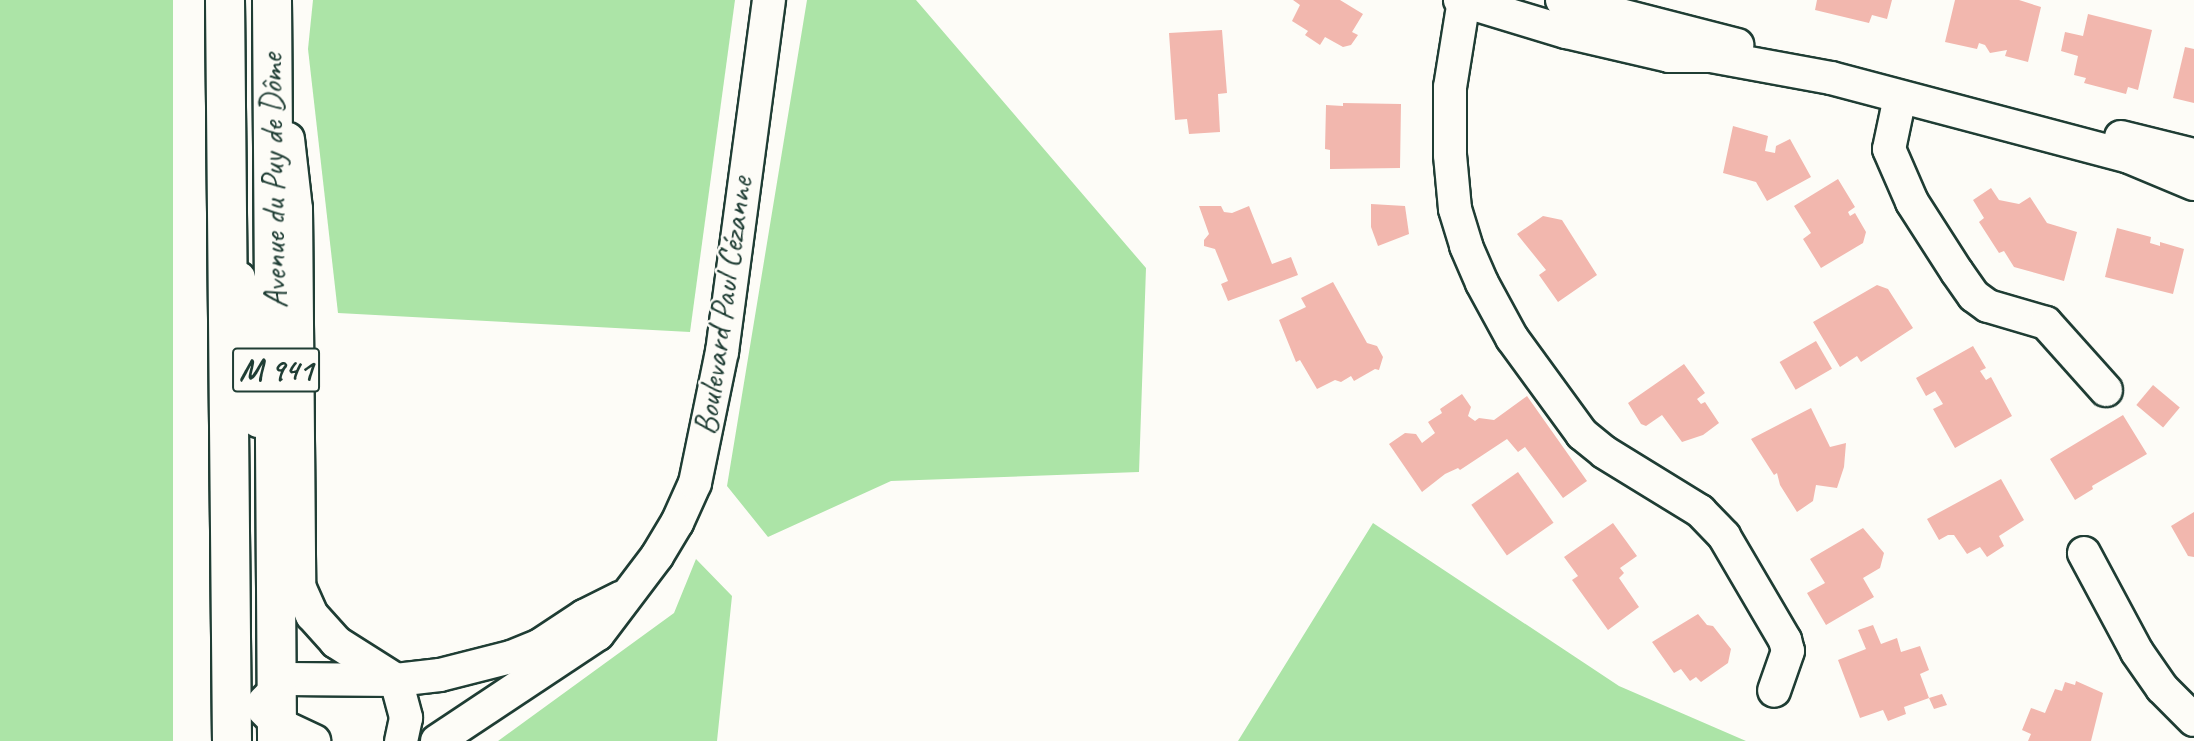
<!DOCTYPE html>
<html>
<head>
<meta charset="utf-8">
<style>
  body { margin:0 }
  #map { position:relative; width:2194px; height:741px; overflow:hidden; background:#fdfcf7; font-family:Caveat,sans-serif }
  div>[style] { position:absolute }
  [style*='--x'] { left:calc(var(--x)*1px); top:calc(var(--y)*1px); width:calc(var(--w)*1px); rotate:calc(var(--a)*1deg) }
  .green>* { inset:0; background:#ace4a7; transform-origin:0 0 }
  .building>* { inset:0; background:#f2b7ae; transform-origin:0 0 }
  .roads { filter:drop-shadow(2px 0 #1f3d34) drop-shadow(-2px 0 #1f3d34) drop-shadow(0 2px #1f3d34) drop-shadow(0 -2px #1f3d34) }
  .street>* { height:32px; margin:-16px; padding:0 16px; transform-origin:16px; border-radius:16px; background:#fdfcf7 }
  .primary>* { height:38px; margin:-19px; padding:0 19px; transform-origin:19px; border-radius:19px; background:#fdfcf7 }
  span { translate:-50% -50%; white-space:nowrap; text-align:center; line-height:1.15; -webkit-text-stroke:5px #fdfcf7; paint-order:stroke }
  .shield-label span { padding:2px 5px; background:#fdfcf7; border:2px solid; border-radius:5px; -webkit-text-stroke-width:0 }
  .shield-label { font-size:32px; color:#1f3d34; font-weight:700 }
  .street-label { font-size:33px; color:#1f3d34 }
</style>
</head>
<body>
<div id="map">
  <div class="green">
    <i style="left:0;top:0;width:173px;height:741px"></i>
    <i style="clip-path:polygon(313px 0,735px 0,690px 332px,338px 313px,308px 49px)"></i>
    <i style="clip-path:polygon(807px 0,916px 0,1146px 268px,1139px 472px,891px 481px,768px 537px,727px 486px)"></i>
    <i style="clip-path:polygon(1373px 523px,1619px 686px,1746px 741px,1238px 741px)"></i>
    <i style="clip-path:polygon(696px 559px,732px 596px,717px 741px,498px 741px,674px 613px)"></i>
  </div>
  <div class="building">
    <i style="clip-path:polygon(1293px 0,1340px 0,1363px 14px,1352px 32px,1358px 35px,1351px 45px,1343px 47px,1325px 37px,1320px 45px,1305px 35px,1308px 31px,1292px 21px,1300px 5px)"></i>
    <i style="clip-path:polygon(1817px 0,1892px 0,1887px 19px,1872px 15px,1869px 23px,1815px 10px)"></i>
    <i style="clip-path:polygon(1955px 0,2019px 0,2041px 7px,2028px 62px,2005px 56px,2007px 50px,1990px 53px,1985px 45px,1979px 43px,1977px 49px,1945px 42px)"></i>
    <i style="clip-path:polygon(2088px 14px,2152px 30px,2138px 90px,2128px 87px,2126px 94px,2084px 83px,2086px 78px,2074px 75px,2078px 56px,2061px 51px,2065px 32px,2083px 36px)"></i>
    <i style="clip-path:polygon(1222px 30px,1227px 93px,1218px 94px,1220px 132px,1189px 134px,1187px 119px,1175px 120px,1169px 33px)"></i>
    <i style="clip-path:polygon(2185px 47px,2194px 49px,2194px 103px,2173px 98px)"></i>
    <i style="clip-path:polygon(1343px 103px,1401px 104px,1400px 168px,1330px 169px,1330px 150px,1325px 149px,1326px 105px,1343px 106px)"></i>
    <i style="clip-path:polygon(1733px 126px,1768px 136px,1765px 151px,1775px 153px,1776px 146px,1790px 139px,1811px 177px,1767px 201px,1756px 182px,1723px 173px)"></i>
    <i style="clip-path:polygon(1838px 179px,1855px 207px,1848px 212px,1850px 216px,1855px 213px,1866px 232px,1863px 243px,1821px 268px,1803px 239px,1811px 233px,1794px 206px)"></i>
    <i style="clip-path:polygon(1991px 188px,1999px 200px,2019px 204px,2030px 197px,2047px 223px,2077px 232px,2064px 281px,2014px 267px,2004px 251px,1999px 253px,1979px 222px,1984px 218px,1973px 200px)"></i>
    <i style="clip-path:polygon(1371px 204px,1405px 206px,1409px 234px,1378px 246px,1371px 227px)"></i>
    <i style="clip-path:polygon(1199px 206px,1221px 206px,1224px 212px,1232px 213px,1249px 206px,1272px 264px,1291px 257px,1298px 275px,1228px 301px,1221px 284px,1228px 281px,1215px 249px,1204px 246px,1204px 240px,1209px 234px)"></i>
    <i style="clip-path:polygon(1543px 216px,1562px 220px,1597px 275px,1558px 302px,1539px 275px,1546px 270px,1517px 234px)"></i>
    <i style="clip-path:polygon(2117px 228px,2151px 237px,2150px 243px,2160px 246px,2160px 242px,2184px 249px,2173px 294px,2105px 277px)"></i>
    <i style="clip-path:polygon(1333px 282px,1367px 343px,1377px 346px,1383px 357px,1379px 370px,1375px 369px,1354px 381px,1351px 376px,1341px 382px,1335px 380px,1317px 389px,1300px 360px,1296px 362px,1279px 320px,1306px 307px,1301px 298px)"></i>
    <i style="clip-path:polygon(1877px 285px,1888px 289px,1913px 328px,1861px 362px,1857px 356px,1840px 367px,1813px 322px)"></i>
    <i style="left:1816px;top:341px;width:32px;height:42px;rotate:60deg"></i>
    <i style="clip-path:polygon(1973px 346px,1986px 368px,1980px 371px,1986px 380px,1991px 377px,2012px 416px,1955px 448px,1933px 409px,1943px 404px,1935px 391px,1926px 396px,1916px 378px)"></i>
    <i style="clip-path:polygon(1684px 364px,1705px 393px,1697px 399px,1701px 404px,1705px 402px,1719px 423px,1703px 435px,1682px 442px,1662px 415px,1646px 426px,1641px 424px,1628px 403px)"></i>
    <i style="left:2153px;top:385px;width:35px;height:26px;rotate:40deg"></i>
    <i style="clip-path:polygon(1462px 394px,1471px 407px,1468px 416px,1475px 421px,1479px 418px,1494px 420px,1527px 396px,1587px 481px,1563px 498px,1525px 447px,1518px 452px,1507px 439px,1460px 470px,1458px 468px,1445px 474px,1422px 492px,1389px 444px,1405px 433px,1416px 434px,1422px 443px,1435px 433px,1428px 422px,1442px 413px,1440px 409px)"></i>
    <i style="clip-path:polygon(1811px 408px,1830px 447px,1846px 443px,1844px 467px,1837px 488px,1816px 485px,1813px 501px,1797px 512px,1780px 485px,1777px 473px,1774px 475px,1751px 439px)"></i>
    <i style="clip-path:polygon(2123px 415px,2147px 454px,2092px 486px,2093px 489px,2075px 500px,2050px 459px)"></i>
    <i style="left:1518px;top:472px;width:62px;height:57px;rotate:55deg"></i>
    <i style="clip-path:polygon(2001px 479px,2024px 520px,1999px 536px,2004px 546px,1987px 557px,1980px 547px,1967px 554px,1954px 535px,1948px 535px,1939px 540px,1927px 519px)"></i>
    <i style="clip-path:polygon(2194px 512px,2194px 557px,2188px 556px,2171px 526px)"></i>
    <i style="clip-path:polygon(1613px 523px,1637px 556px,1620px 568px,1624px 573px,1619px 578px,1639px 607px,1608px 630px,1572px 580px,1578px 576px,1564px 557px)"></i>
    <i style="clip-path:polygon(1863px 528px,1884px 553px,1880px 568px,1863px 578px,1874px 597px,1826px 625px,1807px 593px,1825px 583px,1810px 559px)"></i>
    <i style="clip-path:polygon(1698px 614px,1707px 625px,1713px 626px,1731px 649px,1728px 663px,1701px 682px,1696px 677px,1690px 681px,1681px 669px,1674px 673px,1652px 642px)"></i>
    <i style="clip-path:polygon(1873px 625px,1881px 644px,1897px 638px,1901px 652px,1920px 646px,1929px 670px,1920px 674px,1929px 698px,1942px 694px,1947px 705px,1934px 709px,1929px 698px,1904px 707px,1906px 714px,1888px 721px,1883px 710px,1860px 718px,1838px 660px,1866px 649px,1858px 630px)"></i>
    <i style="clip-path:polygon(2076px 681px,2103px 693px,2091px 741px,2028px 741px,2031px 734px,2022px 730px,2031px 708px,2045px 713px,2055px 689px,2062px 691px,2065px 682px,2075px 685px)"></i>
  </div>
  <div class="roads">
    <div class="street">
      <i style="--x:1460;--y:0;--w:111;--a:16.8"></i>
      <i style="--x:1566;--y:32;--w:106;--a:13.1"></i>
      <i style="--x:1669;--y:56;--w:42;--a:0"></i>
      <i style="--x:1711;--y:56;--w:122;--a:10.4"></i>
      <i style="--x:1831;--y:78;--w:308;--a:14.8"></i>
      <i style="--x:2129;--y:157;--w:70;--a:22.6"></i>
      <i style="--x:1464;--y:0;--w:88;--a:99.1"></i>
      <i style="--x:1450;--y:87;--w:68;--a:90"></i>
      <i style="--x:1450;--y:155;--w:54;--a:84.7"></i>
      <i style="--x:1455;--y:209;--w:39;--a:73"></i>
      <i style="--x:1466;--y:246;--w:40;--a:66.6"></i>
      <i style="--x:1482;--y:283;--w:63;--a:61.4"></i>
      <i style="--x:1512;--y:338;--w:119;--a:53.9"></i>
      <i style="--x:1582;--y:434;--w:28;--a:39"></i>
      <i style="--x:1604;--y:452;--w:113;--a:31.6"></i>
      <i style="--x:1700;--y:511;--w:35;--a:46"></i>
      <i style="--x:1724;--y:536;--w:121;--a:59.6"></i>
      <i style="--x:1785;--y:640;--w:11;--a:75"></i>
      <i style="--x:1788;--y:651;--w:42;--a:109.3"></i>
      <i style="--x:1562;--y:0;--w:181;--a:14.4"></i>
      <i style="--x:1900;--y:97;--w:53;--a:101.9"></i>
      <i style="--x:1889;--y:149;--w:58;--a:66.5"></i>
      <i style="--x:1912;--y:202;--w:83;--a:57.3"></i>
      <i style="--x:1957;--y:272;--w:29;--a:55"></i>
      <i style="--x:1974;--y:296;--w:17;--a:36"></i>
      <i style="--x:1988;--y:306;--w:60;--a:16.3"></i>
      <i style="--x:2046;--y:323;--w:90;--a:48.2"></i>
      <i style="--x:2121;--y:137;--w:75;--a:13.9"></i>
      <i style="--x:288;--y:139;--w:70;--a:83.5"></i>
      <i style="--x:296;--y:209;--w:377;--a:89.5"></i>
      <i style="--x:299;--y:586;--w:32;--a:66"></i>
      <i style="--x:312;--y:615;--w:36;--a:48"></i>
      <i style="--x:336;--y:642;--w:71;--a:32.3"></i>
      <i style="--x:396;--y:680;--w:39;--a:75"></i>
      <i style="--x:406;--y:718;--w:24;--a:102"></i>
      <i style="--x:239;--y:278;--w:120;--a:80.9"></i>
      <i style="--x:258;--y:396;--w:25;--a:90"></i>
      <i style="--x:2084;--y:553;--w:112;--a:61.8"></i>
      <i style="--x:2137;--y:652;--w:44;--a:55.2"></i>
      <i style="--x:2162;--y:688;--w:45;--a:45"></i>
      <i style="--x:264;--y:702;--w:33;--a:-45"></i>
      <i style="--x:287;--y:679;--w:109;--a:0.5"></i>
      <i style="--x:396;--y:680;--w:44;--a:-6.5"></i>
      <i style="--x:440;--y:675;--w:73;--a:-14.2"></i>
      <i style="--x:511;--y:657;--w:31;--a:-22"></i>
      <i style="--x:540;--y:645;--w:53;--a:-33.4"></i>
      <i style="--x:584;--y:616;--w:42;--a:-26.6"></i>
      <i style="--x:264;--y:710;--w:20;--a:45"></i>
      <i style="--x:278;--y:724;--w:40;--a:25"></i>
      <i style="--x:437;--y:741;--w:193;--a:-33.6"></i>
      <i style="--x:598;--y:634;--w:98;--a:-52.9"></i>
      <i style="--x:657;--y:556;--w:39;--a:-59"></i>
      <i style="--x:677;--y:523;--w:44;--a:-65.8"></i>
      <i style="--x:695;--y:483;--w:134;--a:-78.4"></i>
      <i style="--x:722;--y:352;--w:355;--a:-82.4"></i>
    </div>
    <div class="primary">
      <i style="--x:225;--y:0;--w:741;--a:89.46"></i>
      <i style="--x:272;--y:0;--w:741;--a:89.61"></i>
    </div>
  </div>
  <div class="shield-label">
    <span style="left:276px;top:370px">M 941</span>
  </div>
  <div class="street-label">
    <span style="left:274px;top:181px;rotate:-91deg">Avenue du Puy de Dôme</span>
    <span style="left:724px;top:306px;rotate:-82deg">Boulevard Paul Cézanne</span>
  </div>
</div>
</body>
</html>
